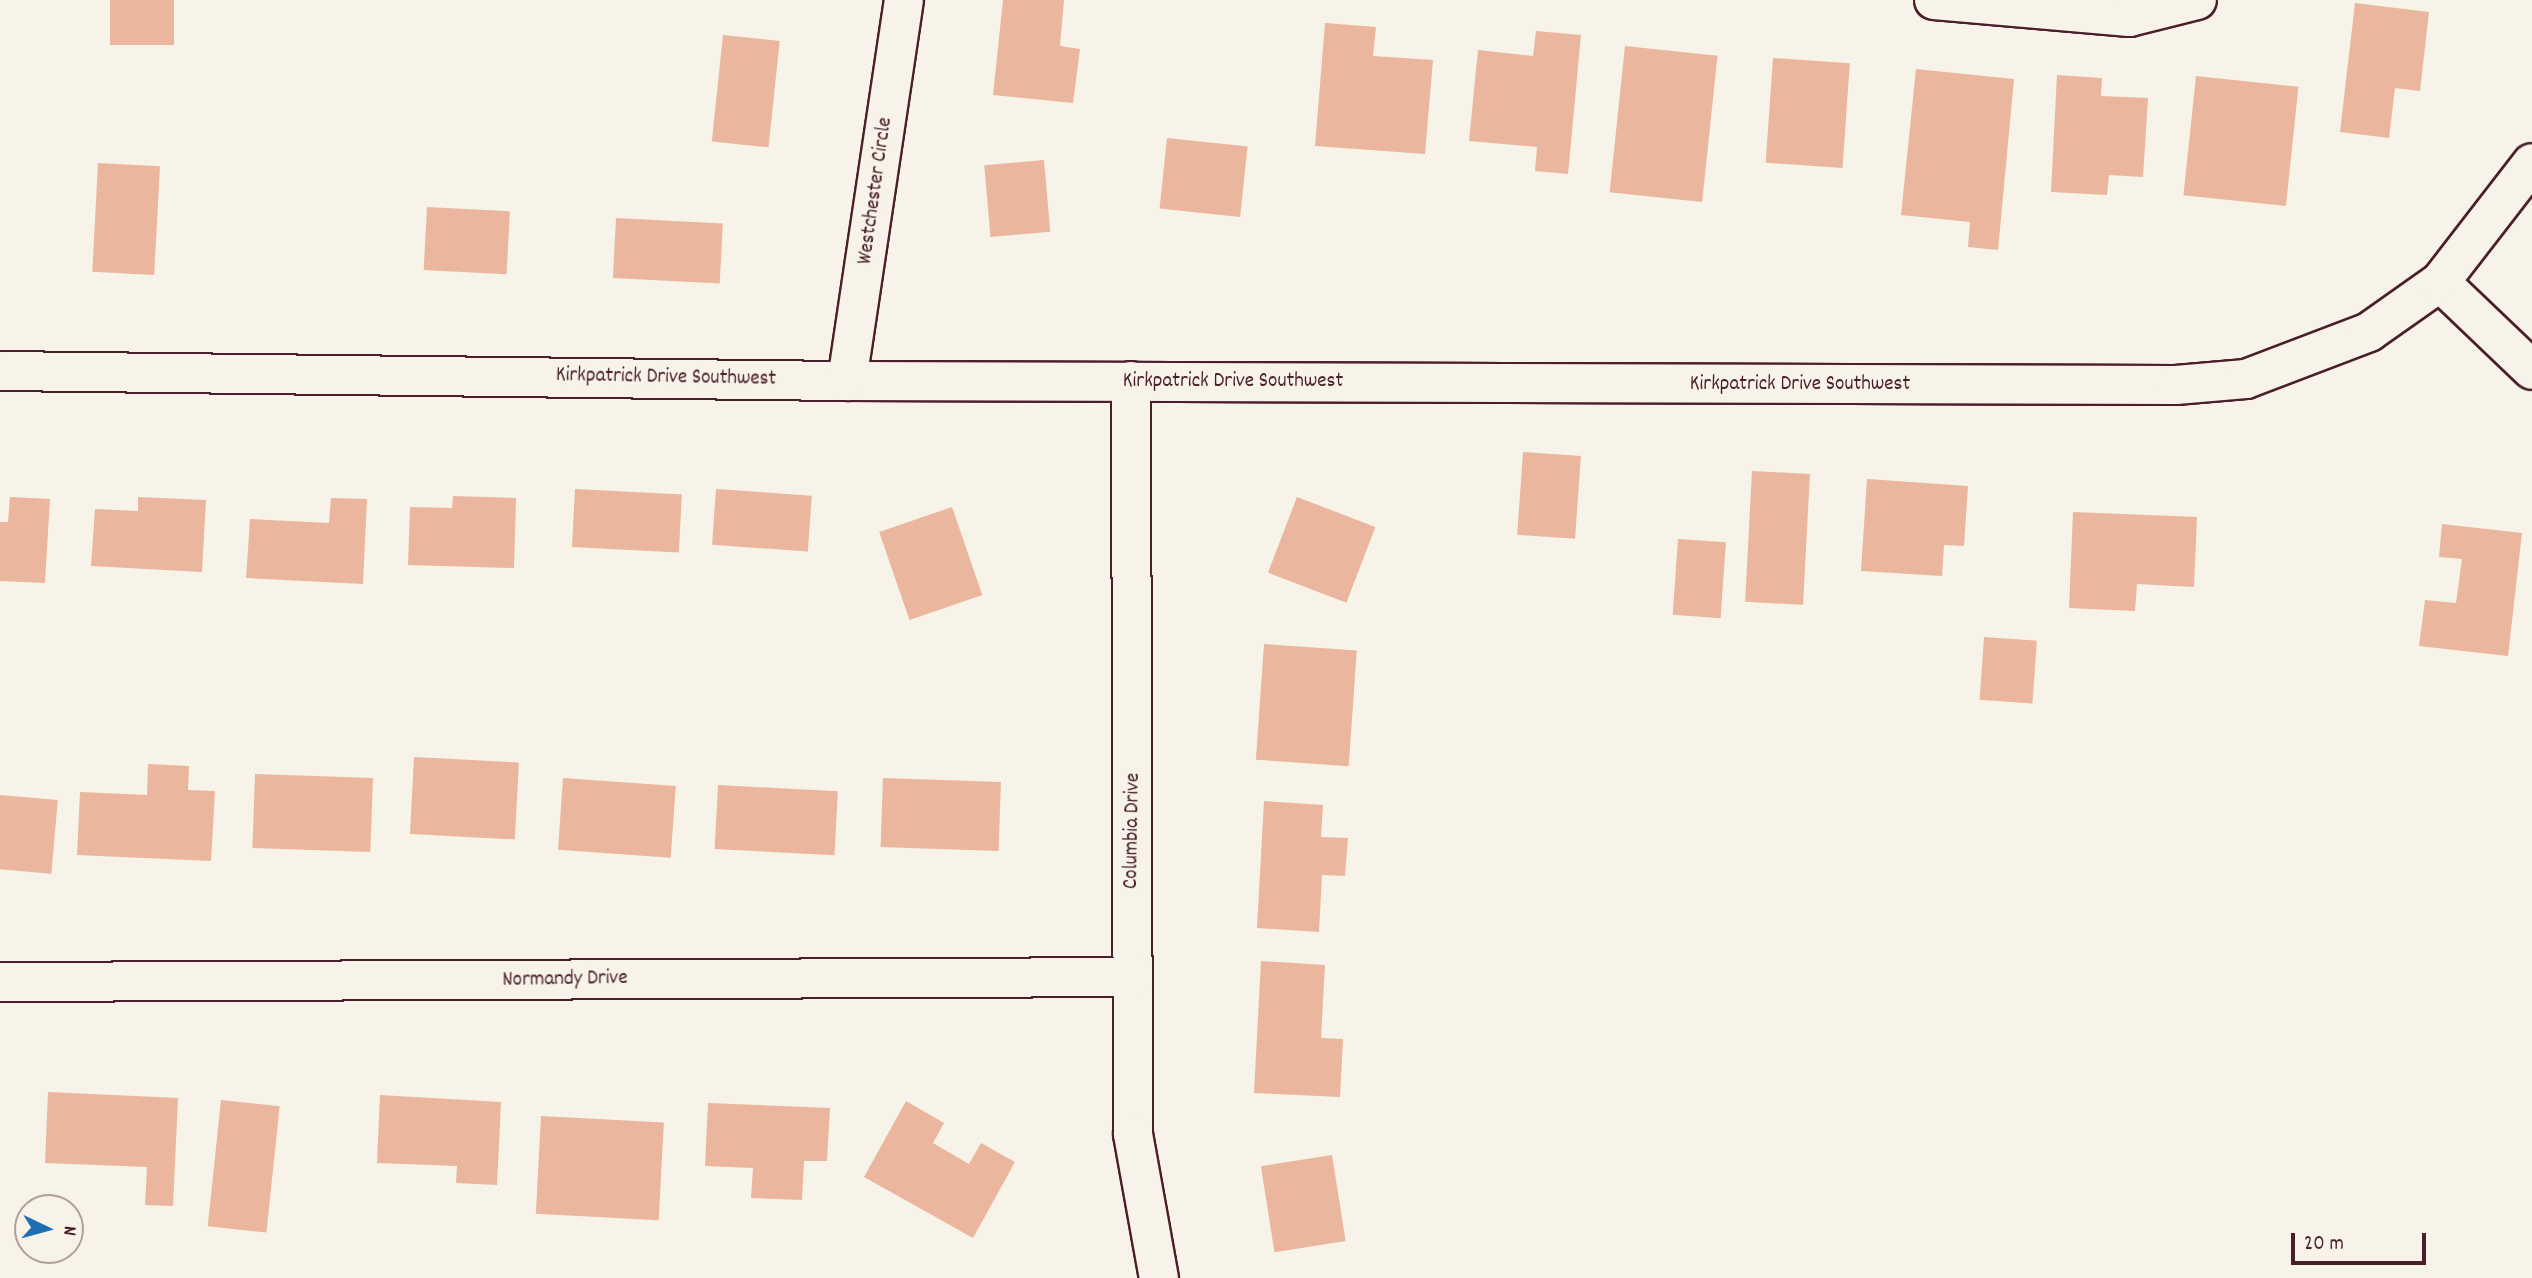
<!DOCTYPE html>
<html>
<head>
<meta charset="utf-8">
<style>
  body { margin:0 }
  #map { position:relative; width:2532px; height:1278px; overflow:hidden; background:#f7f3e8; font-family:Dekko,sans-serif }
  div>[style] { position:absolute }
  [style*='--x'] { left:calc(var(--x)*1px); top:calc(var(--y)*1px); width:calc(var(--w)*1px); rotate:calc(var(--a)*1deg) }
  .building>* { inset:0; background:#eab69d; transform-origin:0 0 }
  .roads { filter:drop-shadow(2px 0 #4a1f2b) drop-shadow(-2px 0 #4a1f2b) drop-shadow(0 2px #4a1f2b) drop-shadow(0 -2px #4a1f2b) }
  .minor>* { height:38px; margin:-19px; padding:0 19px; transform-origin:19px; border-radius:19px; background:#f7f3e8 }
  span { translate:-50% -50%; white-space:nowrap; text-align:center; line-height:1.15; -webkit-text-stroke:5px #f7f3e8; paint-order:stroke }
  .street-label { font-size:21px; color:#4a1f2b }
  .north { position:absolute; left:14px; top:1194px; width:70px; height:70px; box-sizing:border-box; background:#f7f3e8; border:2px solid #b29e9c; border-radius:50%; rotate:95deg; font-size:19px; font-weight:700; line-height:28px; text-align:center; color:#4a1f2b }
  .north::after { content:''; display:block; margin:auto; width:24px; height:32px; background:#1f6fb2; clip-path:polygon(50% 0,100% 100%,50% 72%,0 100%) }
  .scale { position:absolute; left:2291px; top:1233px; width:135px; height:32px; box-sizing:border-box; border:4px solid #4a1f2b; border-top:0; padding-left:9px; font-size:21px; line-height:24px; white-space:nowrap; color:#4a1f2b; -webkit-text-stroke:5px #f7f3e8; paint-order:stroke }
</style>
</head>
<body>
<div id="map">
  <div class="building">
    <i style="left:110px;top:0;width:64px;height:45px"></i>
    <i style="clip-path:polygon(1003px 0,1064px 0,1060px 46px,1080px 49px,1073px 103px,993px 95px)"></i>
    <i style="clip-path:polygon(2355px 3px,2429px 12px,2420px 91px,2395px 88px,2389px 138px,2340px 132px)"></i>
    <i style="clip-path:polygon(1325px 23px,1376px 27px,1373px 56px,1433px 60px,1425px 154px,1315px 146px)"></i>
    <i style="clip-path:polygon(1536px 31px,1581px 35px,1568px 174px,1535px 171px,1537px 147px,1469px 141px,1478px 50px,1533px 56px)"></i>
    <i style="left:723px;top:35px;width:57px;height:107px;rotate:6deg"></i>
    <i style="left:1625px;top:46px;width:93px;height:147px;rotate:6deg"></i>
    <i style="left:1773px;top:58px;width:77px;height:105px;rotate:4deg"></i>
    <i style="clip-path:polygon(1916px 69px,2014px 79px,1998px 250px,1968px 247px,1970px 222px,1901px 215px)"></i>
    <i style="clip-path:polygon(2057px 75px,2102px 78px,2101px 96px,2148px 98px,2143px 177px,2109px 175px,2107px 195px,2051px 192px)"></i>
    <i style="left:2196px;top:76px;width:103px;height:120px;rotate:6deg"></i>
    <i style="left:1167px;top:138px;width:81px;height:71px;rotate:6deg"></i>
    <i style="left:1044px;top:160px;width:72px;height:60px;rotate:85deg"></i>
    <i style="left:98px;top:163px;width:62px;height:109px;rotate:3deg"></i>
    <i style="left:427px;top:207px;width:83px;height:63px;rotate:3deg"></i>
    <i style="left:616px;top:218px;width:107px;height:60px;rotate:3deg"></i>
    <i style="left:1523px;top:452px;width:58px;height:83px;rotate:4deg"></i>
    <i style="left:1752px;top:471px;width:58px;height:131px;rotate:3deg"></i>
    <i style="clip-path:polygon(1867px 479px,1968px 486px,1964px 546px,1944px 545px,1942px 576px,1861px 571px)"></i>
    <i style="left:575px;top:489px;width:107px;height:58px;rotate:3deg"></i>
    <i style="left:716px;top:489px;width:96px;height:56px;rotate:4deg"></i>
    <i style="clip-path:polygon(453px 496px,516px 498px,514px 568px,408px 565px,410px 507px,452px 508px)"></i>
    <i style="clip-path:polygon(10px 497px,50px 499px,45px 583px,0 581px,0 522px,8px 522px)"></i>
    <i style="clip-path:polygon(138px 497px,206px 500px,202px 572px,91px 566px,95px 509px,138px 511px)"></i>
    <i style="left:1297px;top:497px;width:84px;height:81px;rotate:21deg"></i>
    <i style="clip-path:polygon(331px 498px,367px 499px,363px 584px,246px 578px,250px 519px,329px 523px)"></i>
    <i style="left:952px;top:507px;width:93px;height:77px;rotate:71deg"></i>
    <i style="clip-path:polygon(2073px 512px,2197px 517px,2194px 587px,2137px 584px,2135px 611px,2069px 608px)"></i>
    <i style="clip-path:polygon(2442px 524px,2522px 533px,2508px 656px,2419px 646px,2425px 600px,2456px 603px,2462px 559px,2439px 557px)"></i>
    <i style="left:1678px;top:539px;width:48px;height:76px;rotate:4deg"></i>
    <i style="left:1984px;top:637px;width:53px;height:63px;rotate:4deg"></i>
    <i style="left:1264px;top:644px;width:93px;height:116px;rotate:4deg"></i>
    <i style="left:414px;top:757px;width:105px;height:77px;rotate:3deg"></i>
    <i style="clip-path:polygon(148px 764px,189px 766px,188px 790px,215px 791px,211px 861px,77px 855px,80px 792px,147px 795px)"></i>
    <i style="left:255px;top:774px;width:118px;height:74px;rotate:2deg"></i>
    <i style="left:563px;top:778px;width:113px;height:72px;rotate:4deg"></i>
    <i style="left:883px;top:778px;width:118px;height:69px;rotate:2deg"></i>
    <i style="left:718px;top:785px;width:120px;height:64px;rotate:3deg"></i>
    <i style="left:0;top:795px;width:58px;height:74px;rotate:5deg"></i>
    <i style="clip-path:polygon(1264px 801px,1323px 805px,1321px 837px,1348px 838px,1345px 876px,1322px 875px,1319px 932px,1257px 928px)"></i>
    <i style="clip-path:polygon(1261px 961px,1325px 965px,1321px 1038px,1343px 1039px,1340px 1097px,1254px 1093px)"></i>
    <i style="clip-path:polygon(48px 1092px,178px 1098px,173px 1206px,145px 1205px,147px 1167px,45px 1163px)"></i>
    <i style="clip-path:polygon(380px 1095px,501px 1102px,497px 1185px,456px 1183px,457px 1166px,377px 1163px)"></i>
    <i style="left:221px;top:1100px;width:59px;height:127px;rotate:6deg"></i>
    <i style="clip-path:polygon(906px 1101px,944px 1123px,933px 1143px,969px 1164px,981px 1143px,1015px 1162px,973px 1238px,864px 1177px)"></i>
    <i style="clip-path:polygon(708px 1103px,830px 1108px,827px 1161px,804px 1161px,802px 1200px,751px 1198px,753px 1168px,705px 1166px)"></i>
    <i style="left:541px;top:1116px;width:123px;height:98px;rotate:3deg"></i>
    <i style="left:1332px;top:1155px;width:87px;height:72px;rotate:81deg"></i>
  </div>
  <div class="roads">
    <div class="minor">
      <i style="--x:1934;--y:0;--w:196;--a:5"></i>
      <i style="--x:2129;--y:17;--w:70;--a:-14"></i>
      <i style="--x:2440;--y:282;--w:127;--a:43.7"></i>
      <i style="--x:0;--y:371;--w:847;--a:0.68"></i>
      <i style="--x:847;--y:381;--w:1329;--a:0.17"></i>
      <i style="--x:2176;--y:385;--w:70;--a:-4.9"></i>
      <i style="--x:2246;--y:379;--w:132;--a:-20.9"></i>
      <i style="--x:2369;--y:332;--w:87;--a:-35.2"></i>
      <i style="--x:2440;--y:282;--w:150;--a:-52.3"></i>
      <i style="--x:847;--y:381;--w:385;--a:-81.5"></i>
      <i style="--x:1131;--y:381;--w:753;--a:89.85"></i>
      <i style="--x:1133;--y:1134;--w:146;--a:79.8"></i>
      <i style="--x:0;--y:982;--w:1130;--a:-0.25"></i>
    </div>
  </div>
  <div class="street-label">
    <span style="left:876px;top:191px;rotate:-82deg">Westchester Circle</span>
    <span style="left:666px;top:378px;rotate:1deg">Kirkpatrick Drive Southwest</span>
    <span style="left:1233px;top:382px">Kirkpatrick Drive Southwest</span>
    <span style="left:1800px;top:385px">Kirkpatrick Drive Southwest</span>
    <span style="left:1133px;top:831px;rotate:-89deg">Columbia Drive</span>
    <span style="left:565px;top:980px;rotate:-1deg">Normandy Drive</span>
  </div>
  <div class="north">N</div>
  <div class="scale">20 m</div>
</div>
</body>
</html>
